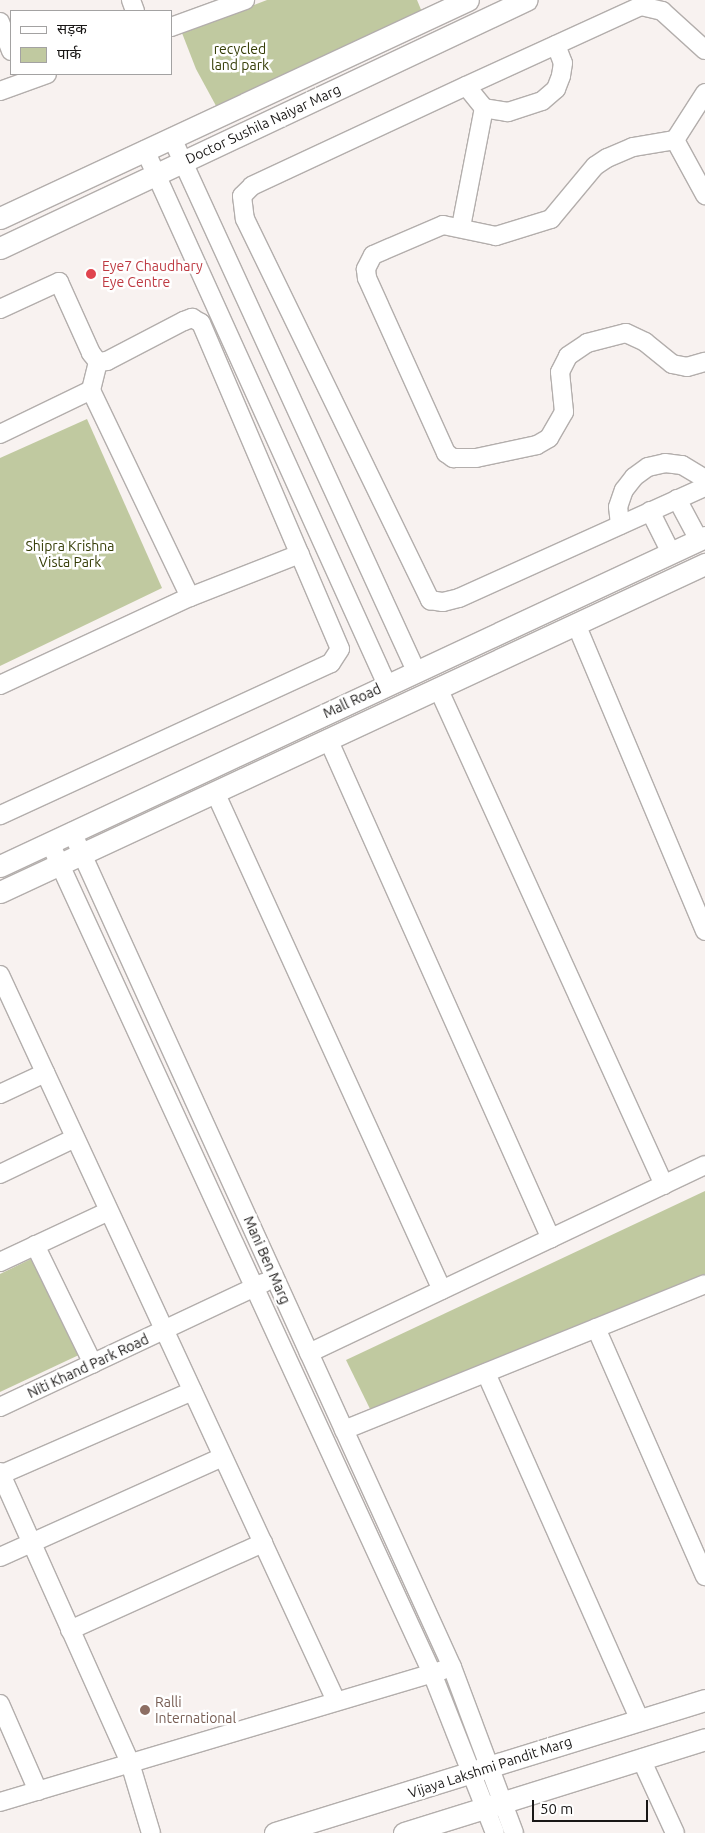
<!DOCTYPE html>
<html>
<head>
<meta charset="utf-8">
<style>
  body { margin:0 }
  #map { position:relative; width:705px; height:1833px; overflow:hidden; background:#f8f2f0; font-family:Ubuntu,"Noto Sans Devanagari",sans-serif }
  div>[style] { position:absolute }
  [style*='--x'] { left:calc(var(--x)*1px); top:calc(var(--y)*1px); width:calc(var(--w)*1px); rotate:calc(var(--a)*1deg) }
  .green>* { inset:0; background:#c0c9a0 }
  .roads { filter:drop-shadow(1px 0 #b3aeac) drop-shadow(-1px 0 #b3aeac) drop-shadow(0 1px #b3aeac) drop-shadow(0 -1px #b3aeac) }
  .minor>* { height:18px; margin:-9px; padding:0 9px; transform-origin:9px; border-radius:9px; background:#fff }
  .tertiary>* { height:21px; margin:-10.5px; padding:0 10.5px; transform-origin:10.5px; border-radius:10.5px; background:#fff }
  .dots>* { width:14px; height:14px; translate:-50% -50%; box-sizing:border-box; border:2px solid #fff; border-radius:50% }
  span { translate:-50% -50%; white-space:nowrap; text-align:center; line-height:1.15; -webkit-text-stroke:5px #fff; paint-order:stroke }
  .park-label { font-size:14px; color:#353d06 }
  .street-label { font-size:14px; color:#191716 }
  .health-label { font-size:14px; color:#be3a42 }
  .left { translate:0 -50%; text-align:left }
  .education-label { font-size:14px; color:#785e54 }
  .legend { position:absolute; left:10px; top:10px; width:162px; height:65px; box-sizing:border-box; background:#fff; border:1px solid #a3a2a2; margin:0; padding:6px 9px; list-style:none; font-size:15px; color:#191716 }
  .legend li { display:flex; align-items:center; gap:10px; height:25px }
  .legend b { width:25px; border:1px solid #a3a2a2 }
  .scale { position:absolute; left:532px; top:1800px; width:116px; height:22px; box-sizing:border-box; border:2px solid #191716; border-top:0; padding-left:6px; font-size:15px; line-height:18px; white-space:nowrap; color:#191716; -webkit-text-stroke:4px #fff; paint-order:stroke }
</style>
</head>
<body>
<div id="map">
  <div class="green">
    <i style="clip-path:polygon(267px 0,417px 0,422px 12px,221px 115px,196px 69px,182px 33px)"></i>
    <i style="clip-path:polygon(87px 419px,162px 588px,0 666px,0 458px)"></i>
    <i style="clip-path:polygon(705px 1191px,705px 1277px,372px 1413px,346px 1360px)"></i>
    <i style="clip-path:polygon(35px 1257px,81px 1354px,0 1392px,0 1274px)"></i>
  </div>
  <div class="roads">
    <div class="minor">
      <i style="--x:131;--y:0;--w:12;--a:70"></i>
      <i style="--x:0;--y:22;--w:31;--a:69"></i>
      <i style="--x:171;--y:27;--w:79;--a:-20"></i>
      <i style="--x:556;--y:45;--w:19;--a:69"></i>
      <i style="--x:563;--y:63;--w:13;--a:99"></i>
      <i style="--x:561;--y:76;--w:14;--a:111"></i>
      <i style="--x:556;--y:89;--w:18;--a:139"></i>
      <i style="--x:542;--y:101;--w:36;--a:162"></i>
      <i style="--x:508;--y:112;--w:24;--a:-171"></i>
      <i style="--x:484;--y:108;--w:28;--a:-129"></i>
      <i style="--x:466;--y:86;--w:236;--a:155"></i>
      <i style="--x:252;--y:186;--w:14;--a:135"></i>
      <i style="--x:242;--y:196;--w:23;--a:83"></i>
      <i style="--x:245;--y:219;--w:424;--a:64.1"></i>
      <i style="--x:430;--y:600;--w:13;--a:9"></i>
      <i style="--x:443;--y:602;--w:16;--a:-14"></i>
      <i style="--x:459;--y:598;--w:270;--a:-24.3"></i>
      <i style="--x:466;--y:86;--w:192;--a:-24.6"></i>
      <i style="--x:641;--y:6;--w:22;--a:13"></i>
      <i style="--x:662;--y:11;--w:58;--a:42.2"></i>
      <i style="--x:0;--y:91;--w:50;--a:-19.9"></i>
      <i style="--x:705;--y:93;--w:56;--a:122.6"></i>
      <i style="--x:675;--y:140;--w:43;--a:170.5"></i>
      <i style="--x:633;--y:147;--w:28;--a:157"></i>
      <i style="--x:607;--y:158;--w:14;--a:146"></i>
      <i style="--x:595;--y:166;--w:69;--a:129.7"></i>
      <i style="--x:551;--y:219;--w:58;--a:162.8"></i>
      <i style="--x:496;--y:236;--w:54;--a:-168.3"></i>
      <i style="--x:443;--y:225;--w:76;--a:156.8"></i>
      <i style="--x:373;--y:255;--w:16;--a:117"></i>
      <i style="--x:366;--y:269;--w:9;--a:84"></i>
      <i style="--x:367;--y:278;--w:192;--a:65.7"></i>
      <i style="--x:446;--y:453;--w:9;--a:36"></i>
      <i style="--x:453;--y:458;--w:23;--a:0"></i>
      <i style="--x:476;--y:458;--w:62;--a:-12"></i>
      <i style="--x:537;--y:445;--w:14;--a:-30"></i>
      <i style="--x:549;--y:438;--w:30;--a:-60"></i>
      <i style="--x:564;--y:412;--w:40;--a:-95.7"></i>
      <i style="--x:560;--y:372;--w:18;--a:-63"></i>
      <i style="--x:568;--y:356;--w:23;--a:-34"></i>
      <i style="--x:587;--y:343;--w:40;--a:-14.4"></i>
      <i style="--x:626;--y:333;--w:21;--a:25"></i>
      <i style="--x:645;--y:342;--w:35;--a:39"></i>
      <i style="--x:672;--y:364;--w:15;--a:11"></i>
      <i style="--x:687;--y:367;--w:19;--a:-16"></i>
      <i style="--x:172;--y:138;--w:586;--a:65.4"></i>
      <i style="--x:675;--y:140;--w:63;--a:61.4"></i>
      <i style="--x:145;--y:150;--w:587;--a:65.66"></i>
      <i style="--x:461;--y:227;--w:121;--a:-79.1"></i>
      <i style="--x:0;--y:309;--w:65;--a:-24.6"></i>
      <i style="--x:59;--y:282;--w:78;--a:65.7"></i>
      <i style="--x:91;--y:353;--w:11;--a:52"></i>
      <i style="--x:98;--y:362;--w:9;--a:-6"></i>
      <i style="--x:107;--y:361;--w:87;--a:-27.5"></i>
      <i style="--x:184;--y:321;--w:9;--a:-21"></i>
      <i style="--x:192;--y:318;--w:10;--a:29"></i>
      <i style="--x:201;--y:323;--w:354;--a:66.9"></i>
      <i style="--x:340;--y:649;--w:17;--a:123"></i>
      <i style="--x:331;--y:663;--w:364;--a:155.3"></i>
      <i style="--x:0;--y:434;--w:101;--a:-25.8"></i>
      <i style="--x:91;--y:390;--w:29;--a:-76"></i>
      <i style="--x:677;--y:499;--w:47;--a:61.8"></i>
      <i style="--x:650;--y:511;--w:47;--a:63.4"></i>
      <i style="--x:620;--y:525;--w:18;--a:-96"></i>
      <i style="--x:618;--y:507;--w:18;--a:-71"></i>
      <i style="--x:624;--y:490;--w:16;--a:-52"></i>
      <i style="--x:634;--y:477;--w:17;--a:-36"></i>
      <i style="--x:648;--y:467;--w:17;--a:-13"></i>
      <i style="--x:665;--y:463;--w:17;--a:7"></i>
      <i style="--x:682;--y:465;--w:27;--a:31"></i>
      <i style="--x:190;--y:597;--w:118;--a:-21.4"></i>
      <i style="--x:576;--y:624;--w:333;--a:67.2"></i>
      <i style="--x:0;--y:685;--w:209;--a:-24.9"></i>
      <i style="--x:190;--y:597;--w:229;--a:-115.6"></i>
      <i style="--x:438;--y:688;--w:546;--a:65.55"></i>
      <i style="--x:328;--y:739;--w:547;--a:65.96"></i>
      <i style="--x:215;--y:792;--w:547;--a:65.5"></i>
      <i style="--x:72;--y:832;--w:917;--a:65.53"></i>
      <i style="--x:452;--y:1667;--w:177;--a:69.5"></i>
      <i style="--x:50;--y:843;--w:914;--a:65.29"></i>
      <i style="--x:432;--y:1673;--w:172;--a:68.5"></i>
      <i style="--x:0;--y:975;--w:800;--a:65.16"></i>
      <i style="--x:0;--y:1094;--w:50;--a:-25"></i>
      <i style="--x:0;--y:1174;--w:83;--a:-25.6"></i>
      <i style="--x:35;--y:1245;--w:132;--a:64"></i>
      <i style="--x:0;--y:1262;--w:120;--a:-25.1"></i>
      <i style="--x:596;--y:1328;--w:271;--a:66.3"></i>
      <i style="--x:309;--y:1353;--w:438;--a:-25.4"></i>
      <i style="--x:486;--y:1373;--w:380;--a:66.1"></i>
      <i style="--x:0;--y:1407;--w:292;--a:-25.2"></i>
      <i style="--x:344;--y:1430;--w:389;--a:-22"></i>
      <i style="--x:0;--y:1472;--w:319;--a:65.9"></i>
      <i style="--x:130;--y:1763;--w:73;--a:73.3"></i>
      <i style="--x:0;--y:1475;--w:210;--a:-23.6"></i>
      <i style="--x:0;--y:1557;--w:244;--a:-24.2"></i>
      <i style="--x:70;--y:1630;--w:212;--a:-24.3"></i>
      <i style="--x:0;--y:1704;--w:95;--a:66.4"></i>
      <i style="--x:641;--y:1759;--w:81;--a:65.3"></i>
      <i style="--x:0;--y:1802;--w:462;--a:-16.6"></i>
    </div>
    <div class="tertiary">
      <i style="--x:0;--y:218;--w:516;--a:-24.98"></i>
      <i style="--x:0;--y:248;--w:582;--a:-25.24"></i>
      <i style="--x:0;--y:866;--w:778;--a:-25.02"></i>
      <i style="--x:0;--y:892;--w:778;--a:-24.95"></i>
      <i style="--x:275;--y:1833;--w:450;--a:-17.2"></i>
      <i style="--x:404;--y:1833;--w:315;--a:-17.3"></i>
    </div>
  </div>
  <div class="dots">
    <i style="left:91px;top:274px;background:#e0444e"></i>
    <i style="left:145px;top:1710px;background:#8d6e63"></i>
  </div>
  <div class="park-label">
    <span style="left:240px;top:57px">recycled<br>land park</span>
    <span style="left:70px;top:554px">Shipra Krishna<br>Vista Park</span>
  </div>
  <div class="street-label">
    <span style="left:263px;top:124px;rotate:-25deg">Doctor Sushila Naiyar Marg</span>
    <span style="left:352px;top:701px;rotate:-25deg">Mall Road</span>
    <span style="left:267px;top:1260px;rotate:66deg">Mani Ben Marg</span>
    <span style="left:88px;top:1366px;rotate:-25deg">Niti Khand Park Road</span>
    <span style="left:490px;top:1767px;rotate:-18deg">Vijaya Lakshmi Pandit Marg</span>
  </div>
  <div class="health-label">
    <span class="left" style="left:102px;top:274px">Eye7 Chaudhary<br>Eye Centre</span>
  </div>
  <div class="education-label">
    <span class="left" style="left:155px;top:1710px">Ralli<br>International</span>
  </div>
  <ul class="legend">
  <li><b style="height:6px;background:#fff"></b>सड़क</li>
  <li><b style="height:14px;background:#c0c9a0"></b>पार्क</li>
  </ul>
  <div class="scale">50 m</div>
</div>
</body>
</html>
